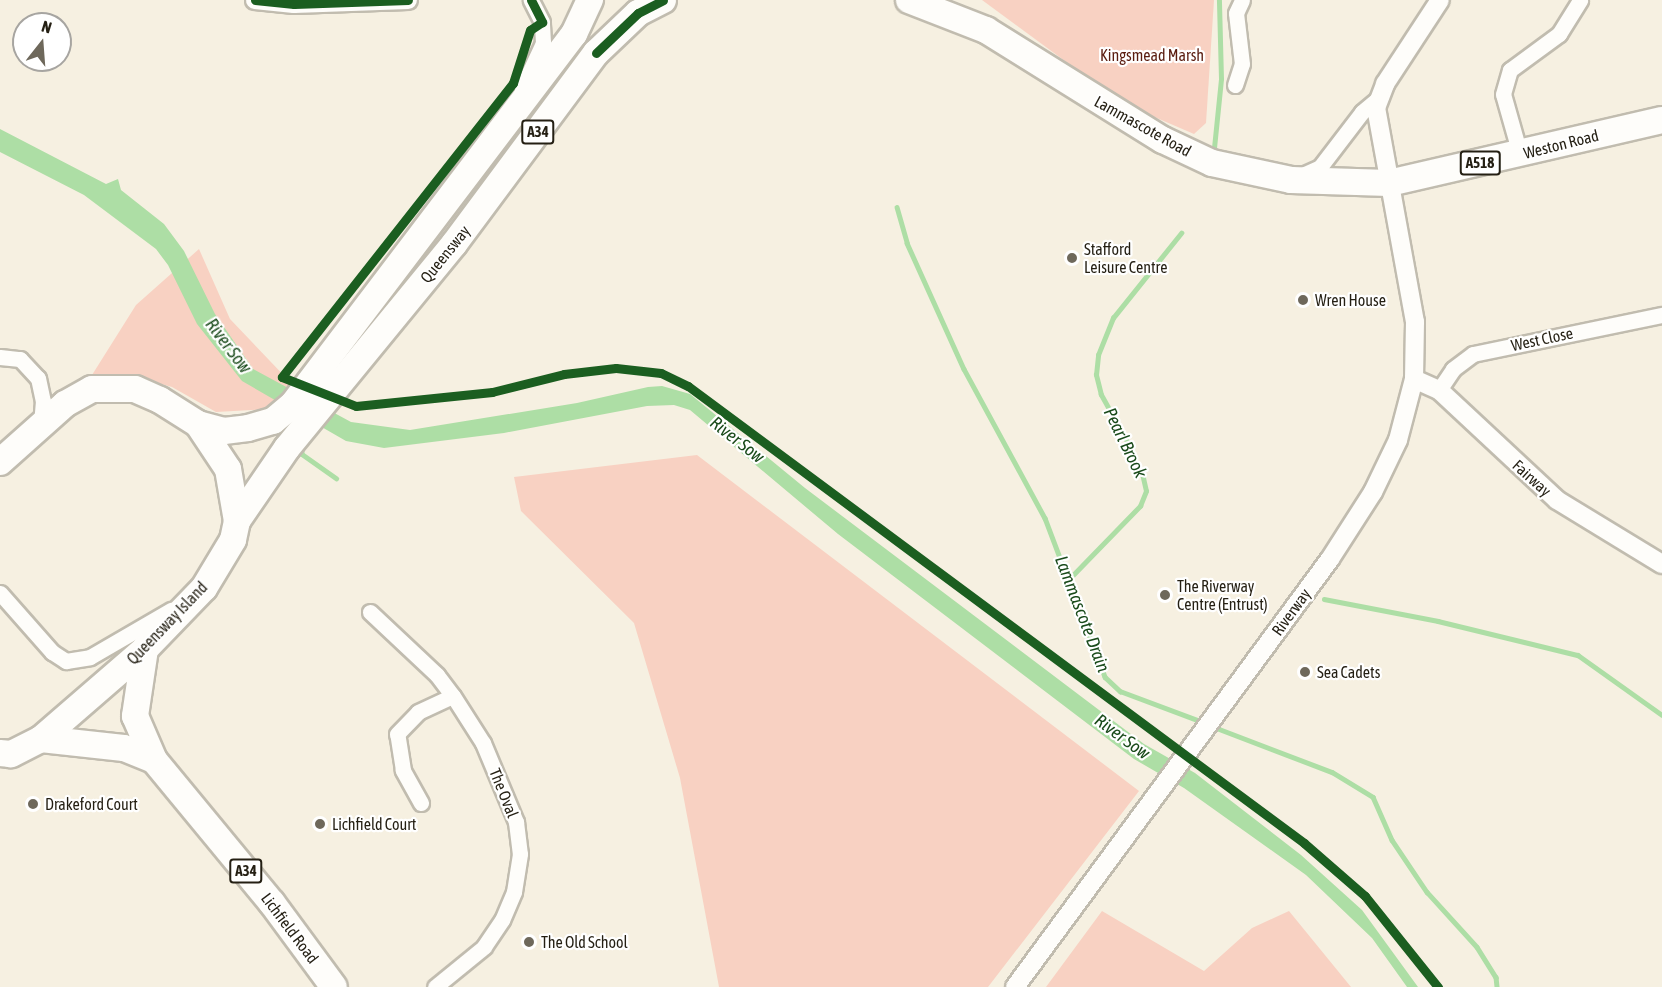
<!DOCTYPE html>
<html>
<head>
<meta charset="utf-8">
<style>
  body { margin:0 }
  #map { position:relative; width:1662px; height:987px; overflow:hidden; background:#f6f0e1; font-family:"Asap Condensed",sans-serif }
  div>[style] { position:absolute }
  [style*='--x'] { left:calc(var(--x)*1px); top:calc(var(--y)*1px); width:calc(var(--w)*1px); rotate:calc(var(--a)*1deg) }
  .green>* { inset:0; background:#f8d1c2 }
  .water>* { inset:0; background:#addea5 }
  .stream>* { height:4.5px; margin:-2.25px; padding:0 2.25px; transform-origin:2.25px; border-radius:2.25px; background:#addea5 }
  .roads { filter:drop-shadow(2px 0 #c1bcaf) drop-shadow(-2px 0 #c1bcaf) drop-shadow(0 2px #c1bcaf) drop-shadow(0 -2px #c1bcaf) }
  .minor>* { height:15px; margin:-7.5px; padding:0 7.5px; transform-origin:7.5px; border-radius:7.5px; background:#fefdfa }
  .tertiary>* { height:18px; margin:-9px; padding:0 9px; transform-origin:9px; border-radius:9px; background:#fefdfa }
  .trunk>* { height:26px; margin:-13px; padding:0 13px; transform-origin:13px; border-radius:13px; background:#fefdfa }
  .cycleway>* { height:9px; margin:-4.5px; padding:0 4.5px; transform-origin:4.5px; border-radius:4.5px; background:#1b5e20 }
  .dots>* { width:16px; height:16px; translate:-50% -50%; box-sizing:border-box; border:3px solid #fff; border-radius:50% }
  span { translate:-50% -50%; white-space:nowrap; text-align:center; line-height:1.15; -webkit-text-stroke:4.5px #fff; paint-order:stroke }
  .shield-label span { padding:2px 4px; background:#fff; border:2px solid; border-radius:4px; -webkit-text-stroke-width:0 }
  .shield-label { font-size:15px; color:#241f13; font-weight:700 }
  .park-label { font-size:16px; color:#5a1c0f }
  .street-label { font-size:16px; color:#241f13 }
  .poi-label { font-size:16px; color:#241f13 }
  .left { translate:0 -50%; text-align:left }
  .water-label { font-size:18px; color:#1a4b1b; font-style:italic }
  .north { position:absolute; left:12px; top:12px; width:60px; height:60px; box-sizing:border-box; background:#fff; border:2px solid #a7a5a1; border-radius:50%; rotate:17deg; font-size:16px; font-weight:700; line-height:24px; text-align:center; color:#241f13 }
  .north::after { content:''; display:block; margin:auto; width:21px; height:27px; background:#6e685b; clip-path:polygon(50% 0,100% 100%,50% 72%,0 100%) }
</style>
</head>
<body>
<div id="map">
  <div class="green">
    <i style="clip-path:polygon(982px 0,1214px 0,1206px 123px,1194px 134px,1122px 103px)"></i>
    <i style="clip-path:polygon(199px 249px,230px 319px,291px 383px,271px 409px,216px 412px,172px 387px,133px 376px,92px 375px,136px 305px)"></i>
    <i style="clip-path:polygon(697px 455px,1139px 791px,988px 987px,719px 987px,680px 778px,634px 623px,521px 511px,514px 477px)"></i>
    <i style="clip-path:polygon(1102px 911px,1204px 971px,1252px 928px,1289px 911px,1351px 987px,1046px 987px)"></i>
  </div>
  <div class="water">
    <i style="clip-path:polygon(0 129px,106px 184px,118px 179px,121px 190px,164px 224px,184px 251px,215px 314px,253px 369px,351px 422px,410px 430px,577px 403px,648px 387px,662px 386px,690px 394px,805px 488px,1144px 744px,1195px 773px,1301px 855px,1362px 910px,1418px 987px,1407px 987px,1372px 938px,1306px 875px,1184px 788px,1134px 759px,838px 534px,690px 410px,674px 405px,647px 406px,504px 433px,384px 448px,346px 441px,242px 381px,197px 324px,168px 265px,156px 249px,84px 195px,0 152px)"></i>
  </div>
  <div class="stream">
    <i style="--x:1214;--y:148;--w:69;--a:-84.2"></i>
    <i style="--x:1221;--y:79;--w:79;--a:-91.5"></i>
    <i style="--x:897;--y:207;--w:37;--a:74"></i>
    <i style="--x:907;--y:243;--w:138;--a:65.7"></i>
    <i style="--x:964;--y:369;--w:170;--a:61.5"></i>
    <i style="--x:1045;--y:518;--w:170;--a:69.3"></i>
    <i style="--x:1105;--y:677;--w:21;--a:43"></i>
    <i style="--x:1120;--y:691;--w:89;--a:20.5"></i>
    <i style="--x:302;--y:444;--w:10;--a:90"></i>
    <i style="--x:302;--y:454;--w:42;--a:35.2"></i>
    <i style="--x:1069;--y:579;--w:102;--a:-45.8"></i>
    <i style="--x:1140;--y:506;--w:16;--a:-68"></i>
    <i style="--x:1146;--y:491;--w:18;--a:-103"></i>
    <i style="--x:1142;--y:473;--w:23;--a:-131"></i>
    <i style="--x:1127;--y:456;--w:9;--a:-72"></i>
    <i style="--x:1130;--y:447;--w:60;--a:-119.1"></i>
    <i style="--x:1101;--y:395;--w:21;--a:-104"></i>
    <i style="--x:1096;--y:375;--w:20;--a:-84"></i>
    <i style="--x:1098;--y:355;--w:40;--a:-68"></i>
    <i style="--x:1113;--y:318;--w:109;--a:-51.3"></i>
    <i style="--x:1324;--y:599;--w:116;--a:10.9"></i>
    <i style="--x:1438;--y:621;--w:144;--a:13.7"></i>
    <i style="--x:1578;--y:655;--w:103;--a:35.5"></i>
    <i style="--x:1214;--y:727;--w:126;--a:20.9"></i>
    <i style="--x:1332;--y:772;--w:48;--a:31.4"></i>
    <i style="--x:1373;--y:797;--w:47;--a:66.2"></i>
    <i style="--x:1392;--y:840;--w:63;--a:56.1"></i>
    <i style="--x:1427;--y:892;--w:74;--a:47.7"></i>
    <i style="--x:1477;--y:947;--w:36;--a:58"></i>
    <i style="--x:1496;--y:977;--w:10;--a:84"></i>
  </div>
  <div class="roads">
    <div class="minor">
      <i style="--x:1235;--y:85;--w:22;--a:-72"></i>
      <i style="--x:1242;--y:64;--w:51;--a:-96.7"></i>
      <i style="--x:1236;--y:13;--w:14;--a:-65"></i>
      <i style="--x:522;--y:88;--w:50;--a:-65"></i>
      <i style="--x:543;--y:43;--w:21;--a:-93"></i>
      <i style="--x:542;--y:22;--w:25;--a:-117"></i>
      <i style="--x:1520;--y:154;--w:62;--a:-105.8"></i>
      <i style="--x:1503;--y:94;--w:25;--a:-74"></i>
      <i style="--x:1510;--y:70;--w:61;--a:-36.3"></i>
      <i style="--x:1559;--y:34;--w:40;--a:-58"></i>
      <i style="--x:1300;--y:176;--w:22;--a:-24"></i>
      <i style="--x:1320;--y:167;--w:69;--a:-52.6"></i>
      <i style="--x:1362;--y:112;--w:25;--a:-40"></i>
      <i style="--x:0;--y:357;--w:20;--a:6"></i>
      <i style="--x:20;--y:359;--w:26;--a:47"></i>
      <i style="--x:38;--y:378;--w:24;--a:78"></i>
      <i style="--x:43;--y:401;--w:22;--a:95"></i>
      <i style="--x:1439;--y:390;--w:25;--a:-56"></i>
      <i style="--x:1453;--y:369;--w:25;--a:-37"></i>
      <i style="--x:1473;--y:354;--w:193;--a:-11.7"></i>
      <i style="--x:0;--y:593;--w:79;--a:48.6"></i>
      <i style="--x:52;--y:652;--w:17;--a:33"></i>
      <i style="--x:66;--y:661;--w:24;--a:-9"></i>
      <i style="--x:90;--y:657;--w:94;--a:-30.1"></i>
      <i style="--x:370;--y:612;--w:92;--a:43.2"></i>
      <i style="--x:437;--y:675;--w:26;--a:53"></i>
      <i style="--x:453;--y:696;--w:56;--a:57.4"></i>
      <i style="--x:483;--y:743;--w:86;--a:67.3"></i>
      <i style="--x:516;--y:822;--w:32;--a:83"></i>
      <i style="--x:520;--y:854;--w:38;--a:99"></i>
      <i style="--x:514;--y:892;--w:30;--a:113"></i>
      <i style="--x:502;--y:920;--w:32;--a:124"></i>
      <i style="--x:484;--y:947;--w:63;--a:140.8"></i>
      <i style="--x:421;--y:803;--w:38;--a:-119"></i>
      <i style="--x:403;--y:770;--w:36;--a:-99"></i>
      <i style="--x:397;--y:734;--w:30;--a:-46"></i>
      <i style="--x:418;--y:712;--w:38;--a:-25"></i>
    </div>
    <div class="tertiary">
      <i style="--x:255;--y:0;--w:39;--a:6"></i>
      <i style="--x:294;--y:4;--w:114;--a:-2"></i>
      <i style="--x:1414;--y:379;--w:27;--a:24"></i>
      <i style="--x:1439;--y:390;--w:161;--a:43"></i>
      <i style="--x:1557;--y:500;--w:123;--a:31.4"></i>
      <i style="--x:1015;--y:987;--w:531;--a:-53.65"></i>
      <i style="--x:1330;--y:559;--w:80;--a:-57.3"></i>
      <i style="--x:1373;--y:492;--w:58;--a:-64.3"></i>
      <i style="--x:1398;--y:440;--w:63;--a:-75.3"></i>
      <i style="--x:1414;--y:379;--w:57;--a:-89"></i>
      <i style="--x:1415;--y:322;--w:218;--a:-100.3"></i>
      <i style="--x:1376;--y:108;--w:26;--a:-69"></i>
      <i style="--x:1385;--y:84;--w:100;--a:-56.8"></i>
    </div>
    <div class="trunk">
      <i style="--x:909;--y:0;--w:83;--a:21.3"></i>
      <i style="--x:986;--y:30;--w:208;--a:31.9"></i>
      <i style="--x:1163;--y:140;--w:54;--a:25.1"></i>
      <i style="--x:1212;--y:163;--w:81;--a:12.1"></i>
      <i style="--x:1291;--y:180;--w:98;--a:1.8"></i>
      <i style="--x:1389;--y:183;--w:280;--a:-13"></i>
      <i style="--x:198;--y:424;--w:27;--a:15"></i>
      <i style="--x:224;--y:431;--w:24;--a:-7"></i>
      <i style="--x:248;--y:428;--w:26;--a:-16"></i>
      <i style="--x:273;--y:421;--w:26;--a:-40"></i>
      <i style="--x:293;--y:404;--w:465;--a:-52.8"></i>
      <i style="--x:574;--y:34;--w:38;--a:-65"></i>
      <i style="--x:0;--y:462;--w:87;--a:-41.7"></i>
      <i style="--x:65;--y:404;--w:31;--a:-29"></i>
      <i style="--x:92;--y:389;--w:43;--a:0"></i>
      <i style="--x:135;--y:389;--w:27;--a:24"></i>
      <i style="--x:160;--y:400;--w:45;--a:32.3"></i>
      <i style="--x:198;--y:424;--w:54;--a:56.3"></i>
      <i style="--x:228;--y:469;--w:53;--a:80.2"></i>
      <i style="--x:237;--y:521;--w:19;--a:102"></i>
      <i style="--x:233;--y:540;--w:56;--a:121.1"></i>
      <i style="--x:204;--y:588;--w:85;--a:134"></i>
      <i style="--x:145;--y:649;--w:138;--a:139.1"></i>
      <i style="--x:41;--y:739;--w:34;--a:153"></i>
      <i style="--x:11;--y:754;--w:11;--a:-175"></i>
      <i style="--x:237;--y:521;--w:88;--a:-55.6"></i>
      <i style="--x:287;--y:448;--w:264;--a:-50.7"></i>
      <i style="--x:454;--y:244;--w:238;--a:-53.4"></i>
      <i style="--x:596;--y:53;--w:58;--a:-43.6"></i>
      <i style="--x:638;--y:13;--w:28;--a:-27"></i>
      <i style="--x:145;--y:649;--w:68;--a:98.5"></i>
      <i style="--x:135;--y:716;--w:48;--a:66.6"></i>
      <i style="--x:154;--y:760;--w:185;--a:50.5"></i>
      <i style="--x:272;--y:903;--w:104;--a:53.6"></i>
      <i style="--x:41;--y:739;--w:83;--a:6.2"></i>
      <i style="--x:124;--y:748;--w:32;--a:22"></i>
    </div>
  </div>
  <div class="cycleway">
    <i style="--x:255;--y:0;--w:39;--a:6"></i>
    <i style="--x:294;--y:4;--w:114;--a:-2"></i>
    <i style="--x:531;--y:0;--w:25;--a:63"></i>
    <i style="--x:542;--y:22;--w:14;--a:146"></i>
    <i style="--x:530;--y:30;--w:56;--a:107.8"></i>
    <i style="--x:513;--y:83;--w:374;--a:128.2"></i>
    <i style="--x:282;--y:377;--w:79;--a:21.4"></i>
    <i style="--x:356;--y:406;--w:137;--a:-5.9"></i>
    <i style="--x:492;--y:392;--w:74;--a:-14"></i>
    <i style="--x:564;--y:374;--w:52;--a:-6.6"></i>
    <i style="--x:616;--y:368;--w:45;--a:6.3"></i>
    <i style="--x:661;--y:373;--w:30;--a:26"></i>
    <i style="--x:688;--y:386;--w:767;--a:36.57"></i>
    <i style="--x:1304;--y:843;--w:81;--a:41"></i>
    <i style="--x:1365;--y:896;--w:117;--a:51.3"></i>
    <i style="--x:596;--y:53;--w:58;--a:-43.6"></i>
    <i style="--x:638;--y:13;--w:28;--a:-27"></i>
  </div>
  <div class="dots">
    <i style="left:1072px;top:258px;background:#6e685b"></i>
    <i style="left:1303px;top:300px;background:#6e685b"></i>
    <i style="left:1165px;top:595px;background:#6e685b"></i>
    <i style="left:1305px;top:672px;background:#6e685b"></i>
    <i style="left:33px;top:804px;background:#6e685b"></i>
    <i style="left:320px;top:824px;background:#6e685b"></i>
    <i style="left:529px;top:942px;background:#6e685b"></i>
  </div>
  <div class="shield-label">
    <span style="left:538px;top:132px">A34</span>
    <span style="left:1480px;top:163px">A518</span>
    <span style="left:246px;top:871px">A34</span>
  </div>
  <div class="park-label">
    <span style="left:1152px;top:55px">Kingsmead Marsh</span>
  </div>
  <div class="street-label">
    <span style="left:1143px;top:126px;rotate:29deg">Lammascote Road</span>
    <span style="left:1561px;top:144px;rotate:-14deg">Weston Road</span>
    <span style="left:445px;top:254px;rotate:-51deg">Queensway</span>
    <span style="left:1542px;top:339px;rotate:-12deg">West Close</span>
    <span style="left:1532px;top:478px;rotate:42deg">Fairway</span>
    <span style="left:1291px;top:612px;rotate:-54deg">Riverway</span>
    <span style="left:167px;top:623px;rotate:-46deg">Queensway Island</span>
    <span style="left:504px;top:793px;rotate:68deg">The Oval</span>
    <span style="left:290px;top:928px;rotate:53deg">Lichfield Road</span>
  </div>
  <div class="poi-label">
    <span class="left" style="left:1084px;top:258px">Stafford<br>Leisure Centre</span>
    <span class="left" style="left:1315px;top:300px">Wren House</span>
    <span class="left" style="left:1177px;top:595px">The Riverway<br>Centre (Entrust)</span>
    <span class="left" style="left:1317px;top:672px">Sea Cadets</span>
    <span class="left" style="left:45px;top:804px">Drakeford Court</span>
    <span class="left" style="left:332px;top:824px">Lichfield Court</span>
    <span class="left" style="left:541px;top:942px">The Old School</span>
  </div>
  <div class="water-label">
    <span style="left:228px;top:346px;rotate:53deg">River Sow</span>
    <span style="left:737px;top:440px;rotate:38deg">River Sow</span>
    <span style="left:1125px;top:443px;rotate:64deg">Pearl Brook</span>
    <span style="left:1082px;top:614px;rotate:69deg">Lammascote Drain</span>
    <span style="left:1122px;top:737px;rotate:36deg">River Sow</span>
  </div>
  <div class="north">N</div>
</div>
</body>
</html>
